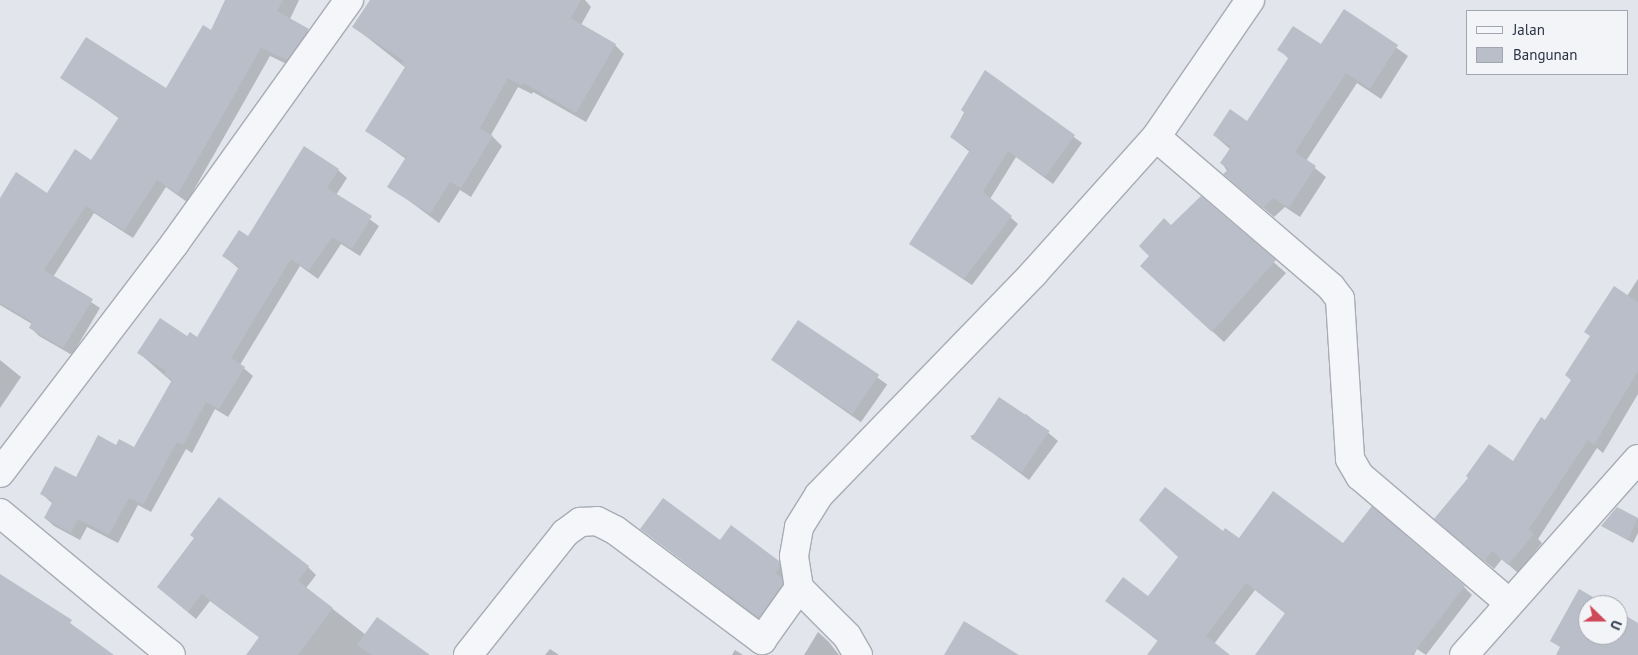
<!DOCTYPE html>
<html>
<head>
<meta charset="utf-8">
<style>
  body { margin:0 }
  #map { position:relative; width:1638px; height:655px; overflow:hidden; background:#e2e5eb; font-family:"PT Sans",sans-serif }
  div>[style] { position:absolute }
  [style*='--x'] { left:calc(var(--x)*1px); top:calc(var(--y)*1px); width:calc(var(--w)*1px); rotate:calc(var(--a)*1deg) }
  .shadow>* { inset:0; background:#0003; transform-origin:0 0 }
  .building>* { inset:0; background:#b9bec8; transform-origin:0 0 }
  .roads { filter:drop-shadow(1px 0 #a7acb5) drop-shadow(-1px 0 #a7acb5) drop-shadow(0 1px #a7acb5) drop-shadow(0 -1px #a7acb5) }
  .minor>* { height:28px; margin:-14px; padding:0 14px; transform-origin:14px; border-radius:14px; background:#f5f6f9 }
  span { translate:-50% -50%; white-space:nowrap; text-align:center; line-height:1.15; -webkit-text-stroke:4px #f2f4f8; paint-order:stroke }
  .legend { position:absolute; left:1466px; top:10px; width:162px; height:65px; box-sizing:border-box; background:#f2f4f8; border:1px solid #a2a6b0; margin:0; padding:6px 9px; list-style:none; font-size:15px; color:#2a3243 }
  .legend li { display:flex; align-items:center; gap:10px; height:25px }
  .legend b { width:25px; border:1px solid #a2a6b0 }
  .north { position:absolute; left:1578px; top:595px; width:50px; height:50px; box-sizing:border-box; background:#f2f4f8; border:1px solid #a2a6b0; border-radius:50%; rotate:112deg; font-size:14px; font-weight:700; line-height:20px; text-align:center; color:#2a3243 }
  .north::after { content:''; display:block; margin:auto; width:18px; height:22px; background:#cf4857; clip-path:polygon(50% 0,100% 100%,50% 72%,0 100%) }
</style>
</head>
<body>
<div id="map">
  <div class="shadow">
    <i style="clip-path:polygon(226px 0,299px 0,290px 19px,317px 38px,295px 68px,270px 56px,187px 202px,166px 187px,133px 238px,94px 213px,53px 277px,100px 308px,72px 355px,39px 336px,30px 327px,32px 324px,0 305px,0 200px,48px 194px,91px 162px,120px 119px,62px 77px,166px 90px,212px 32px)"></i>
    <i style="clip-path:polygon(372px 0,585px 0,591px 7px,581px 25px,615px 45px,624px 54px,586px 122px,533px 92px,532px 94px,518px 87px,491px 135px,502px 146px,471px 197px,460px 190px,439px 223px,389px 186px,406px 159px,367px 131px,406px 68px,354px 27px)"></i>
    <i style="clip-path:polygon(1344px 11px,1408px 56px,1381px 99px,1357px 83px,1306px 161px,1326px 177px,1300px 217px,1285px 207px,1274px 217px,1236px 185px,1222px 163px,1231px 150px,1214px 135px,1248px 123px,1289px 59px,1279px 49px,1321px 45px)"></i>
    <i style="clip-path:polygon(986px 72px,1082px 143px,1053px 184px,1016px 157px,990px 199px,1018px 224px,972px 285px,910px 244px,970px 152px,951px 137px)"></i>
    <i style="clip-path:polygon(338px 170px,347px 178px,336px 195px,379px 226px,360px 256px,341px 244px,318px 279px,300px 266px,240px 365px,253px 376px,228px 417px,215px 409px,192px 453px,186px 449px,151px 512px,138px 505px,118px 543px,87px 527px,80px 540px,54px 526px,45px 518px,53px 504px,42px 494px,76px 479px,117px 447px,135px 449px,172px 382px,139px 353px,188px 338px,198px 339px,239px 269px,224px 256px)"></i>
    <i style="clip-path:polygon(1201px 198px,1286px 273px,1224px 342px,1153px 277px,1171px 226px)"></i>
    <i style="clip-path:polygon(1638px 279px,1638px 394px,1603px 453px,1597px 448px,1538px 539px,1542px 543px,1518px 573px,1502px 559px,1494px 569px,1445px 528px,1513px 462px,1546px 422px)"></i>
    <i style="left:798px;top:322px;width:109px;height:46px;rotate:35deg"></i>
    <i style="clip-path:polygon(0 360px,21px 377px,0 408px)"></i>
    <i style="clip-path:polygon(1026px 414px,1058px 441px,1029px 480px,970px 436px)"></i>
    <i style="clip-path:polygon(219px 499px,308px 567px,316px 575px,306px 588px,366px 635px,429px 655px,248px 655px,260px 638px,210px 601px,196px 619px,166px 594px)"></i>
    <i style="clip-path:polygon(1617px 508px,1638px 519px,1638px 533px,1633px 543px,1602px 526px)"></i>
    <i style="clip-path:polygon(642px 529px,720px 542px,778px 562px,790px 574px,771px 629px)"></i>
    <i style="clip-path:polygon(1223px 533px,1239px 540px,1344px 544px,1464px 587px,1472px 595px,1426px 655px,1417px 649px,1414px 655px,1256px 655px,1286px 614px,1255px 590px,1214px 644px,1228px 655px,1149px 655px,1158px 641px,1107px 601px,1149px 598px)"></i>
    <i style="clip-path:polygon(818px 632px,829px 642px,839px 655px,804px 655px)"></i>
    <i style="clip-path:polygon(550px 649px,559px 655px,545px 655px)"></i>
    <i style="clip-path:polygon(735px 650px,743px 655px,732px 655px)"></i>
  </div>
  <div class="building">
    <i style="clip-path:polygon(225px 0,283px 0,277px 11px,309px 29px,287px 60px,261px 48px,178px 194px,157px 180px,124px 231px,86px 206px,44px 270px,93px 299px,63px 348px,29px 328px,32px 322px,0 303px,0 198px,16px 172px,47px 193px,75px 149px,91px 160px,119px 117px,60px 78px,86px 37px,166px 88px,203px 25px,211px 30px)"></i>
    <i style="clip-path:polygon(370px 0,581px 0,571px 18px,616px 44px,576px 113px,524px 83px,522px 86px,508px 78px,480px 128px,493px 136px,461px 188px,450px 182px,430px 214px,387px 187px,406px 157px,365px 131px,405px 67px,401px 64px,404px 61px,352px 27px)"></i>
    <i style="clip-path:polygon(1344px 9px,1398px 45px,1370px 89px,1346px 73px,1295px 152px,1316px 166px,1289px 208px,1273px 198px,1263px 208px,1223px 174px,1229px 169px,1220px 163px,1231px 147px,1213px 135px,1230px 109px,1247px 121px,1289px 57px,1277px 50px,1293px 26px,1321px 44px)"></i>
    <i style="clip-path:polygon(985px 70px,1075px 135px,1045px 177px,1008px 151px,983px 192px,1012px 216px,964px 279px,909px 244px,970px 150px,950px 137px,965px 113px,961px 110px)"></i>
    <i style="clip-path:polygon(304px 146px,339px 169px,327px 188px,372px 216px,352px 249px,332px 237px,309px 271px,291px 259px,231px 358px,245px 367px,219px 409px,206px 402px,183px 445px,177px 442px,143px 505px,129px 498px,109px 535px,78px 519px,71px 533px,44px 518px,53px 501px,40px 494px,55px 466px,76px 477px,98px 435px,116px 445px,119px 439px,134px 447px,172px 380px,164px 375px,166px 371px,137px 353px,160px 318px,187px 336px,190px 332px,197px 337px,239px 267px,222px 256px,239px 230px,248px 236px)"></i>
    <i style="clip-path:polygon(1201px 196px,1276px 260px,1212px 332px,1140px 266px,1149px 256px,1139px 246px,1164px 218px,1171px 225px)"></i>
    <i style="clip-path:polygon(1614px 286px,1638px 302px,1638px 371px,1594px 445px,1588px 440px,1529px 529px,1534px 534px,1508px 565px,1492px 551px,1484px 561px,1434px 519px,1468px 478px,1466px 476px,1489px 444px,1513px 461px,1541px 417px,1545px 420px,1571px 380px,1565px 375px,1590px 336px,1584px 332px)"></i>
    <i style="left:798px;top:320px;width:98px;height:48px;rotate:34deg"></i>
    <i style="left:999px;top:397px;width:61px;height:50px;rotate:34deg"></i>
    <i style="clip-path:polygon(1165px 487px,1223px 531px,1225px 528px,1239px 538px,1273px 491px,1343px 543px,1372px 506px,1465px 586px,1412px 655px,1255px 655px,1285px 613px,1246px 583px,1206px 636px,1230px 655px,1147px 655px,1158px 640px,1105px 601px,1123px 577px,1148px 596px,1178px 557px,1139px 520px)"></i>
    <i style="clip-path:polygon(219px 497px,309px 566px,298px 581px,333px 608px,298px 655px,246px 655px,259px 637px,202px 594px,188px 612px,157px 587px,194px 538px,190px 535px)"></i>
    <i style="clip-path:polygon(663px 498px,720px 540px,731px 525px,779px 561px,780px 567px,775px 573px,782px 578px,783px 584px,759px 618px,640px 529px)"></i>
    <i style="clip-path:polygon(1617px 507px,1638px 518px,1628px 540px,1601px 526px)"></i>
    <i style="clip-path:polygon(0 574px,72px 620px,70px 623px,114px 655px,0 655px)"></i>
    <i style="clip-path:polygon(1579px 589px,1607px 605px,1588px 605px,1588px 635px,1618px 635px,1618px 611px,1638px 623px,1638px 655px,1556px 655px,1560px 647px,1550px 641px)"></i>
    <i style="clip-path:polygon(377px 617px,430px 655px,372px 655px,357px 645px)"></i>
    <i style="clip-path:polygon(964px 621px,1019px 655px,944px 655px)"></i>
  </div>
  <div class="roads">
    <div class="minor">
      <i style="--x:1156;--y:137;--w:230;--a:40.6"></i>
      <i style="--x:1331;--y:287;--w:15;--a:53"></i>
      <i style="--x:1340;--y:299;--w:160;--a:86.4"></i>
      <i style="--x:1350;--y:459;--w:20;--a:60"></i>
      <i style="--x:1360;--y:476;--w:196;--a:40.4"></i>
      <i style="--x:0;--y:473;--w:289;--a:-52.7"></i>
      <i style="--x:175;--y:243;--w:299;--a:-54.4"></i>
      <i style="--x:0;--y:513;--w:222;--a:39.7"></i>
      <i style="--x:468;--y:655;--w:156;--a:-51.5"></i>
      <i style="--x:565;--y:533;--w:19;--a:-36"></i>
      <i style="--x:580;--y:522;--w:17;--a:-3"></i>
      <i style="--x:597;--y:521;--w:20;--a:27"></i>
      <i style="--x:615;--y:530;--w:184;--a:36.8"></i>
      <i style="--x:762;--y:640;--w:64;--a:-54.6"></i>
      <i style="--x:858;--y:655;--w:22;--a:-120"></i>
      <i style="--x:847;--y:636;--w:68;--a:-135"></i>
      <i style="--x:799;--y:588;--w:32;--a:-99"></i>
      <i style="--x:794;--y:556;--w:29;--a:-80"></i>
      <i style="--x:799;--y:527;--w:38;--a:-58"></i>
      <i style="--x:819;--y:495;--w:308;--a:-45.9"></i>
      <i style="--x:1033;--y:274;--w:184;--a:-48.1"></i>
      <i style="--x:1156;--y:137;--w:166;--a:-55.5"></i>
      <i style="--x:1464;--y:655;--w:262;--a:-48.4"></i>
    </div>
  </div>
  <ul class="legend">
  <li><b style="height:6px;background:#f5f6f9"></b>Jalan</li>
  <li><b style="height:14px;background:#b9bec8"></b>Bangunan</li>
  </ul>
  <div class="north">U</div>
</div>
</body>
</html>
